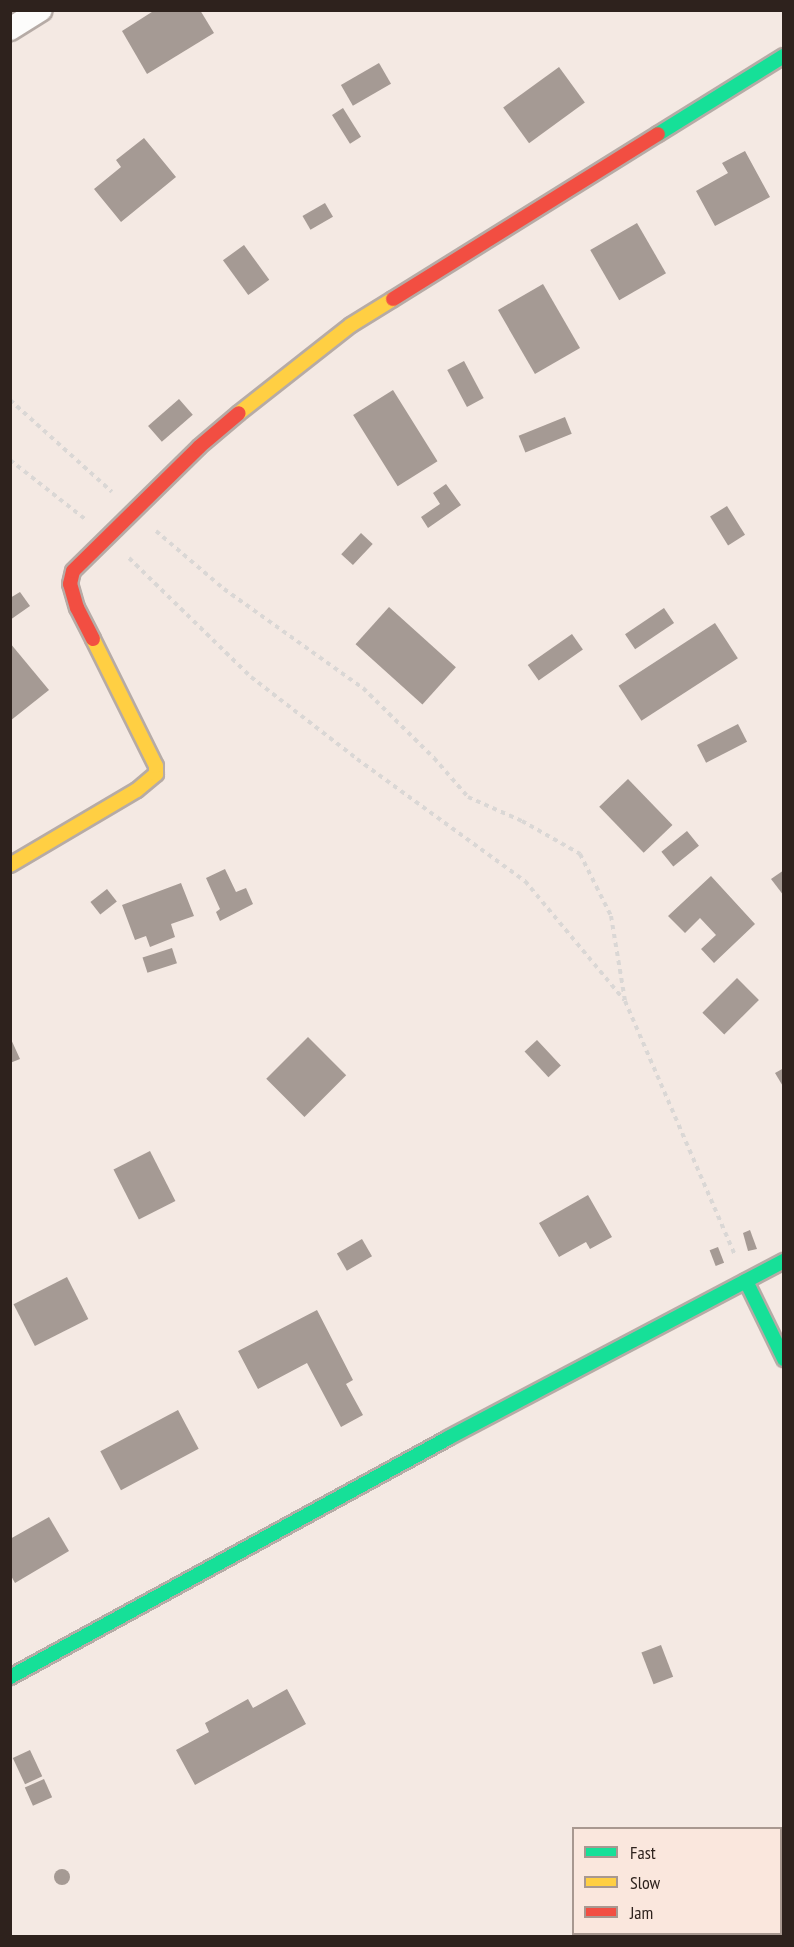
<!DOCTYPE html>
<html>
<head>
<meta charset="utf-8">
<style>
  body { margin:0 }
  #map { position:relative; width:794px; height:1947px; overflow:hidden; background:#f4e9e3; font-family:"PT Sans Narrow",sans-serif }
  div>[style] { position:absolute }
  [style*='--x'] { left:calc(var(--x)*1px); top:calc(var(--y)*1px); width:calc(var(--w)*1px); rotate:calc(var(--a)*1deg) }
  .building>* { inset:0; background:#a59a94; transform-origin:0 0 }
  .round { border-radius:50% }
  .path>* { height:4px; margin-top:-2px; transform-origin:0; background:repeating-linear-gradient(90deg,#dad7d5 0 4.5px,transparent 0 9px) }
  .roads { filter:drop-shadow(2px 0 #b6aba6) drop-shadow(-2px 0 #b6aba6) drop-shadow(0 2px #b6aba6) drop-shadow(0 -2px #b6aba6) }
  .street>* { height:22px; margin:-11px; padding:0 11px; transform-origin:11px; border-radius:11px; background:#fdfcfb }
  .fast>* { height:14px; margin:-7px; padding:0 7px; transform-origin:7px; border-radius:7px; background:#16e098 }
  .slow>* { height:14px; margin:-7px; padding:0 7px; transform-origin:7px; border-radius:7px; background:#ffcf43 }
  .jam>* { height:14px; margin:-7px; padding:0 7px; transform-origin:7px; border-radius:7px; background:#f24e42 }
  span { translate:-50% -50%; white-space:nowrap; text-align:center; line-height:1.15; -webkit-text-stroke:6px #fae7dd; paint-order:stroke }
  .frame { position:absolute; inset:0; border:12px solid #2e221d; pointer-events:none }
  .legend { position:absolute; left:572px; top:1827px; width:210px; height:108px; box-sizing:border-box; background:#fae7dd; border:2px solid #a89890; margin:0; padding:8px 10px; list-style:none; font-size:18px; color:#2e221d }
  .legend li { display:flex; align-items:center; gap:12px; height:30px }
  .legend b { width:30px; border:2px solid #a89890 }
</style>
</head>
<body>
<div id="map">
  <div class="building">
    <i style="clip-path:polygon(155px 10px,200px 10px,214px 33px,147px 74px,122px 31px)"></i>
    <i style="left:379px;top:63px;width:24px;height:44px;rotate:60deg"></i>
    <i style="left:559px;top:67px;width:44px;height:69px;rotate:54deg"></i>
    <i style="left:343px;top:108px;width:34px;height:13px;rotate:58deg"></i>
    <i style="clip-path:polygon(144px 138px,176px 177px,121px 222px,94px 189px,121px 167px,116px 160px)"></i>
    <i style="clip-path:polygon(745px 151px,770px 197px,715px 226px,696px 191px,728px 173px,722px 163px)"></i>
    <i style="left:325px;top:203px;width:16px;height:26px;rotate:60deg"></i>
    <i style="left:637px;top:223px;width:58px;height:54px;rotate:60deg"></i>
    <i style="left:244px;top:245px;width:43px;height:26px;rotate:54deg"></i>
    <i style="left:543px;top:284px;width:74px;height:52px;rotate:60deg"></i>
    <i style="left:464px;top:361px;width:42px;height:19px;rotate:62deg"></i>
    <i style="left:393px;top:390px;width:84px;height:47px;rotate:58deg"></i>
    <i style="left:179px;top:399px;width:21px;height:41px;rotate:49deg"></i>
    <i style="left:565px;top:417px;width:18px;height:50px;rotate:68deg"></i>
    <i style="clip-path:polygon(446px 484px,461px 505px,428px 528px,421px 517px,440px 504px,433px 493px)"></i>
    <i style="left:727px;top:506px;width:34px;height:20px;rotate:58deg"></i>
    <i style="left:361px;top:533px;width:16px;height:29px;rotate:43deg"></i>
    <i style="clip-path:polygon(20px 592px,30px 606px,10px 620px,10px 598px)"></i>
    <i style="left:389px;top:607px;width:90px;height:50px;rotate:42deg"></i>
    <i style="left:664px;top:608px;width:18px;height:47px;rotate:56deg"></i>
    <i style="left:715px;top:623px;width:42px;height:115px;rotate:57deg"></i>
    <i style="left:572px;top:634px;width:19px;height:54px;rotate:55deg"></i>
    <i style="clip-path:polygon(10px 643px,49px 690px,10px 721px)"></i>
    <i style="left:738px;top:724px;width:20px;height:46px;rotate:63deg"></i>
    <i style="left:628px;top:779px;width:64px;height:40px;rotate:46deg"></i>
    <i style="left:687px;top:831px;width:19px;height:33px;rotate:51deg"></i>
    <i style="clip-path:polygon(225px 869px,236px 892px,246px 888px,253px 904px,220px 921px,216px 912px,220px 909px,206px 878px)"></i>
    <i style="clip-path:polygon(784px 870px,784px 896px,771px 879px)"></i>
    <i style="clip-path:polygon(711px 876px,755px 924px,714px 963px,701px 949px,716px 935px,700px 918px,685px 933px,668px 916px)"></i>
    <i style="clip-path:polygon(181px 883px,194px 916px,171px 924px,175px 937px,150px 947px,146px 936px,135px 940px,122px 905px)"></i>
    <i style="left:107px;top:889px;width:16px;height:21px;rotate:52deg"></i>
    <i style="left:172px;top:948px;width:16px;height:31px;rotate:72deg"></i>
    <i style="left:737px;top:978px;width:31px;height:49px;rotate:45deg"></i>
    <i style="clip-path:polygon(10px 1037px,20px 1059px,10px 1063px)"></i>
    <i style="left:308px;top:1037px;width:54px;height:59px;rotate:45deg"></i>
    <i style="left:537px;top:1040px;width:35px;height:17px;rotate:47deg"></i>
    <i style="clip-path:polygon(784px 1068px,784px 1088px,775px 1073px)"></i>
    <i style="left:150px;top:1151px;width:56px;height:41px;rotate:63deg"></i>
    <i style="clip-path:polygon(588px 1195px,612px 1237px,590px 1249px,586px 1242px,559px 1257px,539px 1223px)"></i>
    <i style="clip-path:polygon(750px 1230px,757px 1249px,748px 1251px,743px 1233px)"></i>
    <i style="left:362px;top:1239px;width:20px;height:29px;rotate:60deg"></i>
    <i style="left:718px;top:1247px;width:17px;height:9px;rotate:69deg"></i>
    <i style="left:67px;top:1277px;width:47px;height:60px;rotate:63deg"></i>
    <i style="clip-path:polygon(317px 1310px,353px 1380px,346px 1384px,363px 1415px,341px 1427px,307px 1363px,258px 1389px,238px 1351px)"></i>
    <i style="left:178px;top:1410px;width:44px;height:88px;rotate:62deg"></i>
    <i style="clip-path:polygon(49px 1517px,69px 1551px,15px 1583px,10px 1574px,10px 1539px)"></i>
    <i style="left:661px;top:1645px;width:34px;height:21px;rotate:69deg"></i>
    <i style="clip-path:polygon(287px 1689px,306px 1724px,195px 1785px,176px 1750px,209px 1732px,205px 1723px,248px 1699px,253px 1708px)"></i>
    <i style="left:30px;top:1750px;width:29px;height:19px;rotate:65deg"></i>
    <i style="left:44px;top:1779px;width:20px;height:21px;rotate:66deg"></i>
    <i class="round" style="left:54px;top:1869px;width:16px;height:16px"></i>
  </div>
  <div class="path">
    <i style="--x:10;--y:400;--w:137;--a:42"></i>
    <i style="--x:10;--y:460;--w:95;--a:38.2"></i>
    <i style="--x:156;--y:531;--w:89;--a:40.5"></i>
    <i style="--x:224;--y:589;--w:171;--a:35.5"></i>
    <i style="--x:363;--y:688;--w:100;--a:44.6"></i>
    <i style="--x:434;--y:758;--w:52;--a:48.9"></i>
    <i style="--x:468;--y:797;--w:59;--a:24"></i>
    <i style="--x:522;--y:821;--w:67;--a:29.6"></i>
    <i style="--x:580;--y:854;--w:69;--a:63.4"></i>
    <i style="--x:611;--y:916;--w:86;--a:80.6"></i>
    <i style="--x:625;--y:1001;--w:275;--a:66.6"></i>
    <i style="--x:129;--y:558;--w:170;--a:44.3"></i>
    <i style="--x:251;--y:677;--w:134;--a:37.7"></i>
    <i style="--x:357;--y:759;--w:208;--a:36"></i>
    <i style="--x:525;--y:881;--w:155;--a:50.2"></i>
  </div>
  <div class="roads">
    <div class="street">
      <i style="--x:10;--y:29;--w:36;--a:-32"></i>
    </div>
    <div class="fast">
      <i style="--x:658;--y:134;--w:148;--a:-31.8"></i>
      <i style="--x:746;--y:1281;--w:87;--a:64"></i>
      <i style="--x:10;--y:1677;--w:499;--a:-28.6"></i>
      <i style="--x:448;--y:1438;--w:380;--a:-27.8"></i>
    </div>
    <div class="slow">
      <i style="--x:239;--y:413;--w:142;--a:-38.2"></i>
      <i style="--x:351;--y:325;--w:49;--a:-31.8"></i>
      <i style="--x:10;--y:865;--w:147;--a:-30.6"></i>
      <i style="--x:137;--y:790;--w:25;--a:-40"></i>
      <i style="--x:156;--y:774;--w:8;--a:-90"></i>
      <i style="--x:156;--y:766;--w:142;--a:-116.4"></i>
    </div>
    <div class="jam">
      <i style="--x:393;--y:299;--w:312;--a:-31.9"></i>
      <i style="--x:93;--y:639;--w:35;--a:-117"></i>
      <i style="--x:77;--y:608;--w:25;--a:-106"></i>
      <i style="--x:70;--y:584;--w:13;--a:-77"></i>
      <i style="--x:73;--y:571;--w:177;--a:-44.5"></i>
      <i style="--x:199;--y:447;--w:52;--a:-40.4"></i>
    </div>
  </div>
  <div class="frame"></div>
  <ul class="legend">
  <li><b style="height:8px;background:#16e098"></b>Fast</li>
  <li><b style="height:8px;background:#ffcf43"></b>Slow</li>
  <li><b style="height:8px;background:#f24e42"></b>Jam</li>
  </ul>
</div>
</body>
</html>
